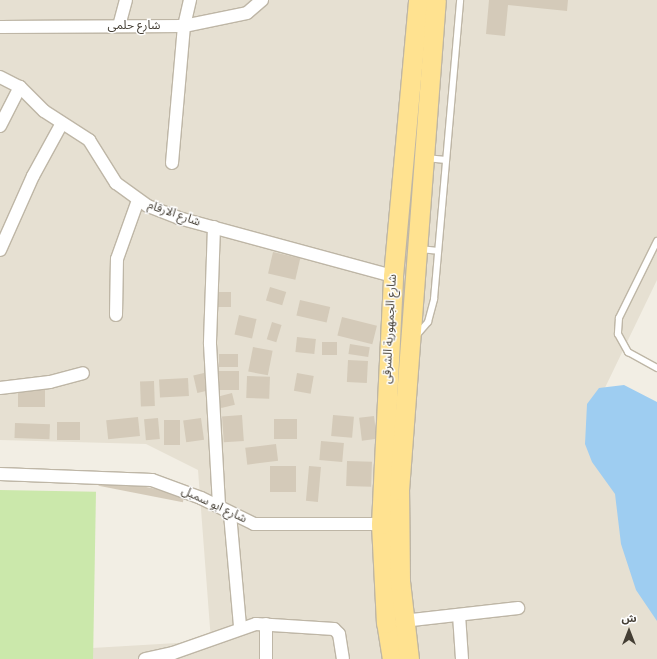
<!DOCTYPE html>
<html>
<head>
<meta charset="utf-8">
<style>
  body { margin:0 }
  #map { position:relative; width:657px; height:659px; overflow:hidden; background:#f2eee4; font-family:Figtree,"Noto Sans Arabic",sans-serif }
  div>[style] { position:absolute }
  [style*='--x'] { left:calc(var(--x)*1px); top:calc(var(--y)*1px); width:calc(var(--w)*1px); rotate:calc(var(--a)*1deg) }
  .residential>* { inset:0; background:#e6e0d2 }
  .green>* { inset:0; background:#cbe8ab; transform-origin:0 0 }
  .water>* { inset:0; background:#9ecdf1 }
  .building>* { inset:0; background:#d4cab9; transform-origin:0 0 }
  .roads { filter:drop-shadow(1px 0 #beb6a6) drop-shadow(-1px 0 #beb6a6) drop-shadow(0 1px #beb6a6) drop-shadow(0 -1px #beb6a6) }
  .lane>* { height:6px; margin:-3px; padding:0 3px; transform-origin:3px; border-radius:3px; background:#fff }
  .street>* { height:12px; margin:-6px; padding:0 6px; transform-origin:6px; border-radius:6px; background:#fff }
  .primary>* { height:19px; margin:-9.5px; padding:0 9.5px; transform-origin:9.5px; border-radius:9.5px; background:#ffe290 }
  span { translate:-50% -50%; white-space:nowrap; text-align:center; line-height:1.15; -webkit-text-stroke:3px #fff; paint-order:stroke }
  .street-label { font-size:12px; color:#443e34 }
  .north { position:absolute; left:609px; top:611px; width:40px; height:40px; -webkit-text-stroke:3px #fff; paint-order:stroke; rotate:0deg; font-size:11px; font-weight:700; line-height:16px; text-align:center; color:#443e34 }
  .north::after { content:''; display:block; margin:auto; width:14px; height:18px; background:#443e34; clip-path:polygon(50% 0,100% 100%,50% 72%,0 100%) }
</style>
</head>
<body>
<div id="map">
  <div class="residential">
    <i style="clip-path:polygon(0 0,657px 0,657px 280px,586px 427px,657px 579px,657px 659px,90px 659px,92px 648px,211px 641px,198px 470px,146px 444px,0 440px)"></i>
  </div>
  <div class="green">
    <i style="left:0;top:490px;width:96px;height:169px;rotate:1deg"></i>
  </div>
  <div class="water">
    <i style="clip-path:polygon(624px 385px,657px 402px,657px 621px,636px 590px,621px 544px,615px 494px,592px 462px,585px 444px,587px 404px,599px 388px)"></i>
  </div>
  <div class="building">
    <i style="clip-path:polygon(489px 0,568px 0,567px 11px,508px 5px,505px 36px,486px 34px)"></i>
    <i style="left:273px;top:252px;width:28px;height:22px;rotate:13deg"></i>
    <i style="left:270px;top:287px;width:17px;height:14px;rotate:17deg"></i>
    <i style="left:214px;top:292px;width:17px;height:15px"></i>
    <i style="left:300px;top:300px;width:31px;height:16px;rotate:13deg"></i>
    <i style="left:239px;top:315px;width:18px;height:20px;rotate:13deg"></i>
    <i style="left:342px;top:317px;width:36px;height:19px;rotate:14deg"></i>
    <i style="left:272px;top:322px;width:10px;height:18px;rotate:17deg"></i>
    <i style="left:297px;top:337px;width:19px;height:15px;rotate:6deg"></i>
    <i style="left:322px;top:342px;width:15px;height:13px"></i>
    <i style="left:350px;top:344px;width:20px;height:10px;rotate:9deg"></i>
    <i style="left:253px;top:347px;width:20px;height:25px;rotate:11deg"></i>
    <i style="left:219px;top:354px;width:19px;height:13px"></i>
    <i style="left:348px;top:360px;width:20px;height:22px;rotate:3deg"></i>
    <i style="left:239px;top:371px;width:19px;height:21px;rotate:90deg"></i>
    <i style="left:204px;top:373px;width:18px;height:11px;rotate:77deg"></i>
    <i style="left:297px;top:373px;width:17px;height:18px;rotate:10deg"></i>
    <i style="left:247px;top:376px;width:23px;height:22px;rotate:2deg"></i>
    <i style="left:188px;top:378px;width:18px;height:29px;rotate:87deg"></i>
    <i style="left:154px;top:381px;width:25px;height:14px;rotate:88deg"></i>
    <i style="left:18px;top:389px;width:27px;height:18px"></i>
    <i style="left:232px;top:393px;width:12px;height:14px;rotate:76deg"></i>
    <i style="left:242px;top:415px;width:26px;height:20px;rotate:86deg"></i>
    <i style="left:333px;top:415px;width:21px;height:21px;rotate:5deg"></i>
    <i style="left:374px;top:416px;width:23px;height:15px;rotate:83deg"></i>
    <i style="left:138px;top:417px;width:19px;height:32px;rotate:84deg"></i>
    <i style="left:158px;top:418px;width:21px;height:14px;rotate:85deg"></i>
    <i style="left:201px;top:418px;width:22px;height:18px;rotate:82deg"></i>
    <i style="left:274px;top:419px;width:23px;height:20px"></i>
    <i style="left:164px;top:420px;width:16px;height:25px"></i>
    <i style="left:57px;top:422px;width:23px;height:18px"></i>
    <i style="left:15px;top:423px;width:35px;height:15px;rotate:2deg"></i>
    <i style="left:321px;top:441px;width:23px;height:19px;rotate:5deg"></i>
    <i style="left:276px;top:444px;width:17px;height:31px;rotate:83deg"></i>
    <i style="left:347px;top:461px;width:25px;height:25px;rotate:2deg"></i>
    <i style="left:270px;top:466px;width:26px;height:26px"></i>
    <i style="left:309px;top:466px;width:12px;height:35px;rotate:5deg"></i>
    <i style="left:100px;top:478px;width:86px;height:8px;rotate:11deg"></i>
  </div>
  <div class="roads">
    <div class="lane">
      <i style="--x:426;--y:158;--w:20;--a:6"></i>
      <i style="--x:657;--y:241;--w:86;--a:116.3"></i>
      <i style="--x:619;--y:318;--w:16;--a:94"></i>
      <i style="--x:618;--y:334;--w:21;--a:61"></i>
      <i style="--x:628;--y:352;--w:33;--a:29"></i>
      <i style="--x:420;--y:249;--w:18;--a:6"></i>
      <i style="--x:415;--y:337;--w:20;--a:-49"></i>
      <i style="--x:428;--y:322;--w:24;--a:-75"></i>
      <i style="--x:434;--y:299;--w:300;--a:-85"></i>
    </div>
    <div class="street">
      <i style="--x:119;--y:26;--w:27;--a:-75"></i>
      <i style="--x:0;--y:27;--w:184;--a:-0.3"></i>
      <i style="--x:184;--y:26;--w:64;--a:-11.7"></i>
      <i style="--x:247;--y:13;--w:20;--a:-41"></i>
      <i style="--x:0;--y:77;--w:22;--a:27"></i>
      <i style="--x:20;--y:87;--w:34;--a:45"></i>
      <i style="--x:44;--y:111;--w:54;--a:32.8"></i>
      <i style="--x:89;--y:140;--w:51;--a:57.9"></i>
      <i style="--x:116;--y:183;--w:39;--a:36"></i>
      <i style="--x:148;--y:206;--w:33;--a:21"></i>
      <i style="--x:179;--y:218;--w:222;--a:15.2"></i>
      <i style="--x:0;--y:126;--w:44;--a:-62.9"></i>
      <i style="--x:172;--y:163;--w:138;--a:-85"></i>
      <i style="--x:184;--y:26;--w:27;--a:-77"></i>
      <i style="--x:214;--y:227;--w:117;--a:92"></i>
      <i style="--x:210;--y:344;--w:162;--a:86.8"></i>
      <i style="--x:0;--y:250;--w:81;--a:-66"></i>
      <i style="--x:33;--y:176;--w:60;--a:-61.3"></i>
      <i style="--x:116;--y:315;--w:56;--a:-89"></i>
      <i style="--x:117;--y:259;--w:63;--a:-70.4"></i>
      <i style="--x:0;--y:388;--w:50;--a:-6.8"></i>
      <i style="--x:50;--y:382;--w:34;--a:-15"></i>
      <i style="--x:0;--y:474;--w:152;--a:2.3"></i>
      <i style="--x:152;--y:480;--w:52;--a:20.2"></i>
      <i style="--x:201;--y:498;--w:59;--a:26.1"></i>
      <i style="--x:254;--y:524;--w:127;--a:0"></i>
      <i style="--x:230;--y:514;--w:112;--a:84.9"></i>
      <i style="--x:459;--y:615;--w:44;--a:86.1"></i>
      <i style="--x:403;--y:621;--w:116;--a:-6.4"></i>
      <i style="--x:266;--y:624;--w:35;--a:90"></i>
      <i style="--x:145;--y:659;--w:29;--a:-12"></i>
      <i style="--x:173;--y:653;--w:88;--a:-19.3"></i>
      <i style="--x:256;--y:624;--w:78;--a:3.7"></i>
      <i style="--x:334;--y:629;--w:7;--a:45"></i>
      <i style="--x:339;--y:634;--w:25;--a:81"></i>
    </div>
    <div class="primary">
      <i style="--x:392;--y:659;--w:36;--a:-99"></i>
      <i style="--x:386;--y:623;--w:99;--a:-92.9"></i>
      <i style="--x:381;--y:524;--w:248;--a:-87.2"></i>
      <i style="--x:393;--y:276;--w:277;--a:-84.8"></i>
      <i style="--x:409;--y:659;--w:79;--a:-96.6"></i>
      <i style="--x:400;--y:581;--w:91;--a:-90.6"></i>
      <i style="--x:399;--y:490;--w:491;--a:-85.7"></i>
    </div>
  </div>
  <div class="street-label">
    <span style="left:134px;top:26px">شارع حلمى</span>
    <span style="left:174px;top:214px;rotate:19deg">شارع الارقام</span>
    <span style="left:390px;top:329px;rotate:-87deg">شارع الجمهورية الشرقى</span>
    <span style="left:214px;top:505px;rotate:25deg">شارع ابو سمبل</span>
  </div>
  <div class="north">ش</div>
</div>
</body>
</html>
